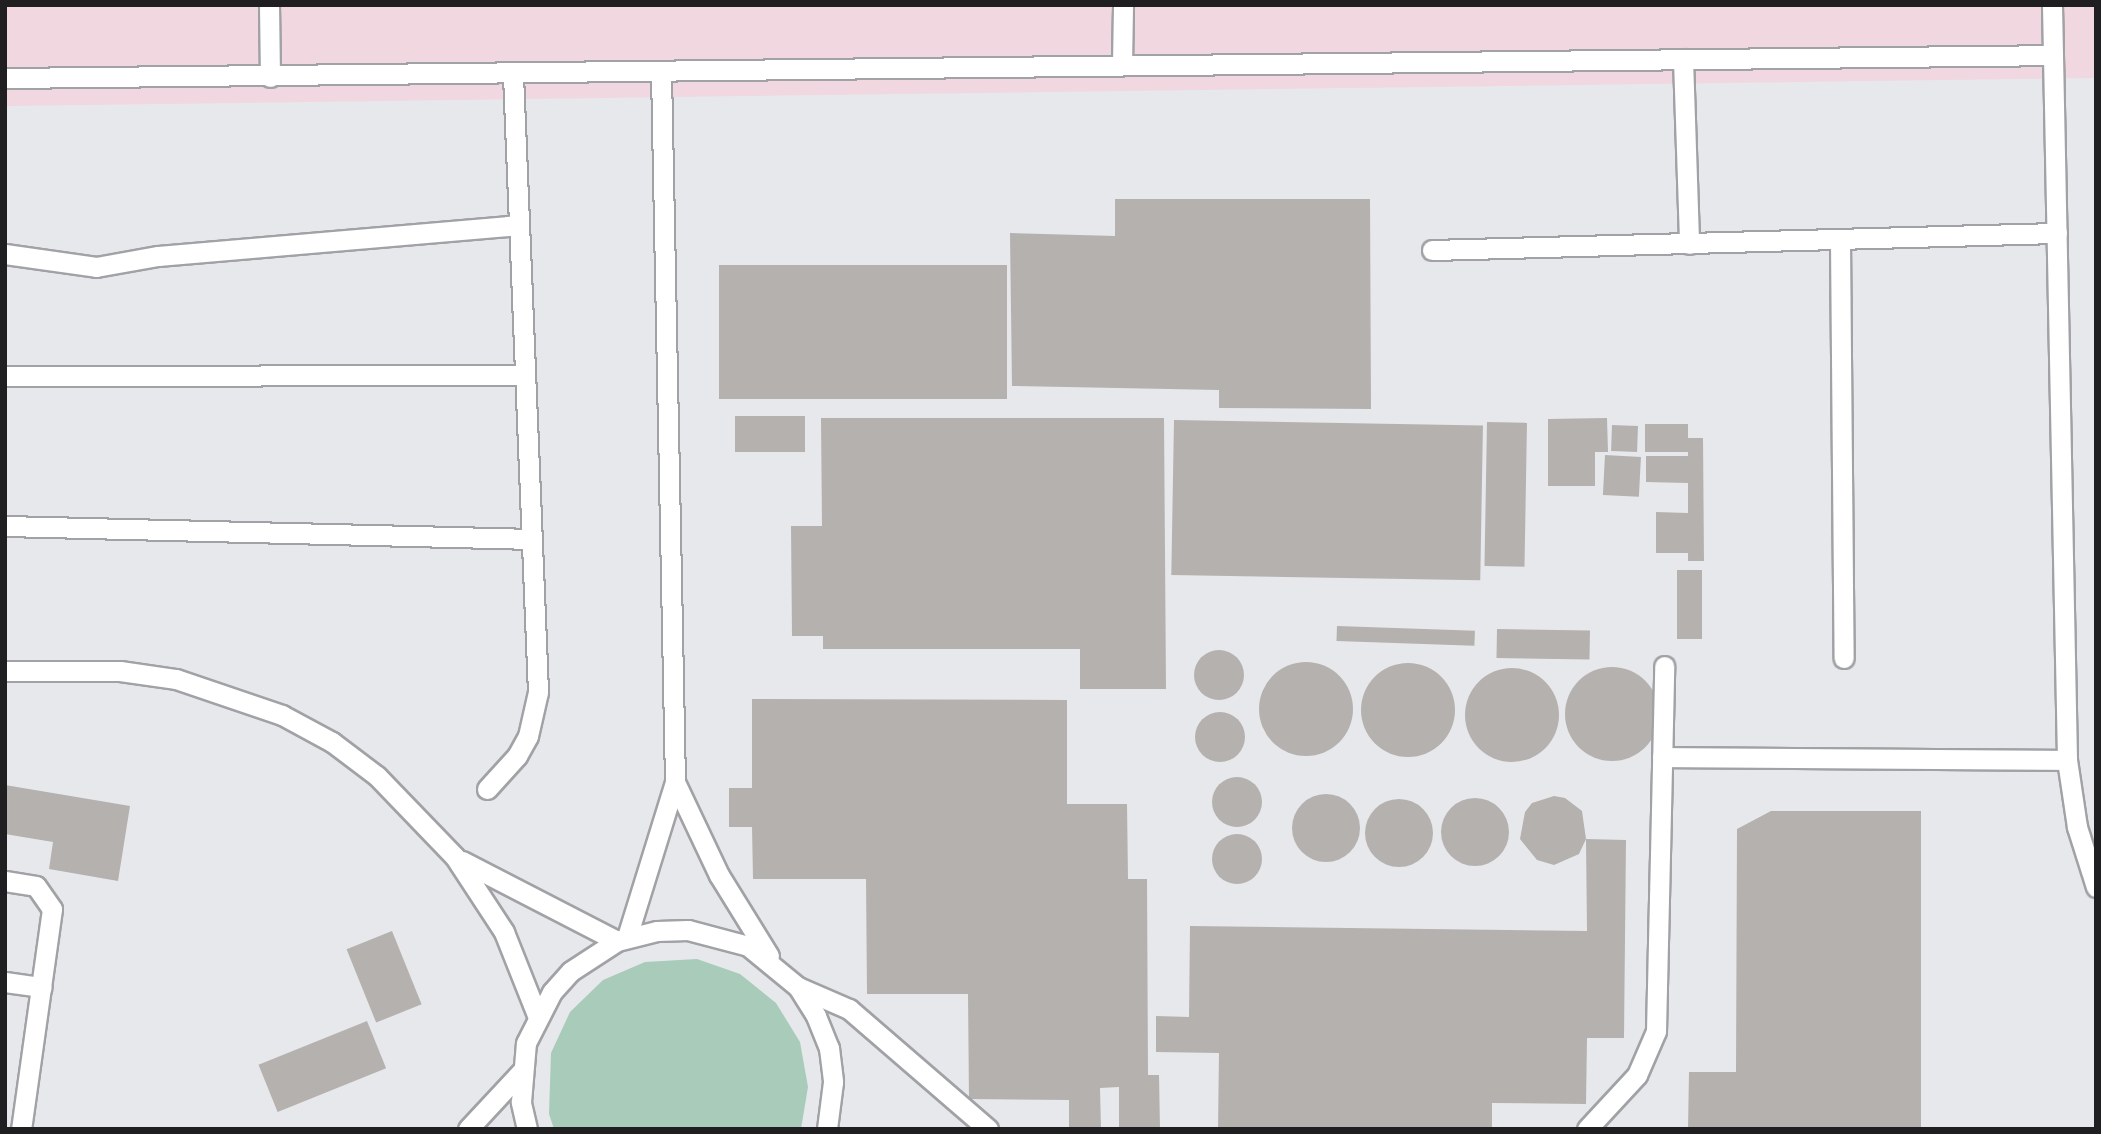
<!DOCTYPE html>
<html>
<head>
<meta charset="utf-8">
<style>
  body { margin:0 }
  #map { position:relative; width:2101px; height:1134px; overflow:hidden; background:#e7e8ec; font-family:"Playfair Display",serif }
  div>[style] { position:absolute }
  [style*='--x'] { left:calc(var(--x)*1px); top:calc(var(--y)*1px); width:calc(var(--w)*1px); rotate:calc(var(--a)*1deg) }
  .industrial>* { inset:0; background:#f1d7df }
  .green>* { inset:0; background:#a9cbba }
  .building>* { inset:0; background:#b5b1af; transform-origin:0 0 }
  .round { border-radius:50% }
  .roads { filter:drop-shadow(2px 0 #a1a2a6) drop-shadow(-2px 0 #a1a2a6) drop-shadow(0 2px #a1a2a6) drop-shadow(0 -2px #a1a2a6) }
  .service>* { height:19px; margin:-9.5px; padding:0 9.5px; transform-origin:9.5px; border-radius:9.5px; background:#fff }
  span { translate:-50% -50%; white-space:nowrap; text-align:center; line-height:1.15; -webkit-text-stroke:5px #fff; paint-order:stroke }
  .frame { position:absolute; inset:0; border:7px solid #1f1f21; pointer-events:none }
</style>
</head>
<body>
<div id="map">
  <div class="industrial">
    <i style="clip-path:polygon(5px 5px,2096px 5px,2096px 78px,5px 106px)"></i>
  </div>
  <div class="green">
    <i style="clip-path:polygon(697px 959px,740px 974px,776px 1003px,800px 1042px,808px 1087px,801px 1129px,554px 1129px,549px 1114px,551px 1053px,570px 1012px,603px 980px,645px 962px)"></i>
  </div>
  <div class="building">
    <i style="clip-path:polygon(1115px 199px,1370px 199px,1371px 409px,1219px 408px,1219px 390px,1012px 386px,1010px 233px,1115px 236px)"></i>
    <i style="left:1007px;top:265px;width:134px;height:288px;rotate:90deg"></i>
    <i style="left:735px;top:416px;width:70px;height:36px"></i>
    <i style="clip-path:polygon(821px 418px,1164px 418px,1166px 689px,1080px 689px,1080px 649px,823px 649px,823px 636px,792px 636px,791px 526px,822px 526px)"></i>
    <i style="clip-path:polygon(1607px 418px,1608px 452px,1595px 452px,1595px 486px,1548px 486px,1548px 419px)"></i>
    <i style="left:1174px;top:420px;width:309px;height:155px;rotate:1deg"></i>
    <i style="left:1487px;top:422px;width:40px;height:144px;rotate:1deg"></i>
    <i style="clip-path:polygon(1645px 424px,1688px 424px,1688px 438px,1703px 438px,1704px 561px,1688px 561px,1688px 553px,1656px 553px,1656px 512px,1688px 513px,1688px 483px,1646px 482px,1646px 456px,1688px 456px,1688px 452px,1645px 452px)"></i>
    <i style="left:1612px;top:425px;width:26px;height:26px;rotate:2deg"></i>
    <i style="left:1605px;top:455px;width:36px;height:40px;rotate:3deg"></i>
    <i style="left:1677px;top:570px;width:25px;height:69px"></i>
    <i style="left:1337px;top:626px;width:138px;height:15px;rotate:2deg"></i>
    <i style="left:1497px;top:629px;width:93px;height:29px;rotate:1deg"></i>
    <i class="round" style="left:1194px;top:650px;width:50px;height:50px"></i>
    <i class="round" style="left:1259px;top:662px;width:94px;height:94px"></i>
    <i class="round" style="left:1361px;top:663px;width:94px;height:94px"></i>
    <i class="round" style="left:1565px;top:667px;width:94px;height:94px"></i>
    <i class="round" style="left:1465px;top:668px;width:94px;height:94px"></i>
    <i style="clip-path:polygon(752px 699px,1067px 700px,1067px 804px,1127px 804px,1128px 879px,1147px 879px,1148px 1075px,1159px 1075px,1160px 1129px,1119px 1129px,1119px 1087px,1100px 1088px,1101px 1129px,1069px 1129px,1069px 1100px,969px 1099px,968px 994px,867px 994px,866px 879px,753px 879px,752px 827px,729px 827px,729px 788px,752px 788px)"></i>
    <i class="round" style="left:1195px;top:712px;width:50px;height:50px"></i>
    <i class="round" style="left:1212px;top:777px;width:50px;height:50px"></i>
    <i style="clip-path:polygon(5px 785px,130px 806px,118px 881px,49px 869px,53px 842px,5px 834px)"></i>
    <i class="round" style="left:1292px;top:794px;width:68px;height:68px"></i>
    <i style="clip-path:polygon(1554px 796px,1565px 798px,1582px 811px,1586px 839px,1626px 840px,1624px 1038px,1587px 1038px,1586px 1104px,1492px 1103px,1492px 1129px,1218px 1129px,1219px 1053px,1156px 1052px,1156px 1016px,1189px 1017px,1190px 926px,1587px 931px,1586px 839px,1579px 854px,1554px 865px,1537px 860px,1520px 839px,1525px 812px,1532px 803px)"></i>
    <i class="round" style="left:1441px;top:798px;width:68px;height:68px"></i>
    <i class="round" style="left:1365px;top:799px;width:68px;height:68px"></i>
    <i style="clip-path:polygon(1771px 811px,1921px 811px,1921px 1129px,1688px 1129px,1689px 1072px,1736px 1072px,1737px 829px)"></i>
    <i class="round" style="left:1212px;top:834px;width:50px;height:50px"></i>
    <i style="left:392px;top:931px;width:79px;height:49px;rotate:68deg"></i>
    <i style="left:367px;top:1021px;width:51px;height:117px;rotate:68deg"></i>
  </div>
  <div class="roads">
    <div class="service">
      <i style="--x:269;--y:5;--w:72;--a:89.2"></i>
      <i style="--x:2052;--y:5;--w:755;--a:88.86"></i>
      <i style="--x:2067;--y:760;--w:68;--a:81.5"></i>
      <i style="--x:2077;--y:827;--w:63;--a:72.4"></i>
      <i style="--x:1683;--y:59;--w:185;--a:88.1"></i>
      <i style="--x:1122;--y:64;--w:59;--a:-89"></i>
      <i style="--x:5;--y:78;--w:2048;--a:-0.64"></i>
      <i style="--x:1840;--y:241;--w:417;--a:89.5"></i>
      <i style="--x:1432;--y:250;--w:625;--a:-1.56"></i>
      <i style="--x:5;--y:254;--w:92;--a:8.1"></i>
      <i style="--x:96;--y:267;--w:63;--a:-10.1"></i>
      <i style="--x:158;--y:256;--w:362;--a:-4.9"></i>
      <i style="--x:5;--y:376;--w:520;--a:-0.11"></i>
      <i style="--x:5;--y:526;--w:527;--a:1.41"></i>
      <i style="--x:5;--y:671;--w:115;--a:0"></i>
      <i style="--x:120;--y:671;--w:57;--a:8.1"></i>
      <i style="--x:176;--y:679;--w:112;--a:18.8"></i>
      <i style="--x:282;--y:715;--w:57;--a:28.4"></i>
      <i style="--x:332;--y:742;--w:56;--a:37.1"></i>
      <i style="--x:377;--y:776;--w:112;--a:46.1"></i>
      <i style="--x:455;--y:857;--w:90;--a:56.8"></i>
      <i style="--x:504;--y:932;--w:89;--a:68.3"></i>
      <i style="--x:1662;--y:757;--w:405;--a:0.4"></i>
      <i style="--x:675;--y:782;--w:103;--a:64.7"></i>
      <i style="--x:719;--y:875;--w:95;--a:58.3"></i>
      <i style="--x:487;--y:789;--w:45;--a:-47.7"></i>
      <i style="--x:517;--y:756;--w:23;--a:-61"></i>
      <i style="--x:528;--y:736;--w:45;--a:-77.2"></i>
      <i style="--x:538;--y:692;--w:619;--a:-92.32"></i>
      <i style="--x:462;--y:861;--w:174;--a:27.3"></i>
      <i style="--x:5;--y:881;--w:31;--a:9"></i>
      <i style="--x:36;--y:886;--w:28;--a:55"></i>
      <i style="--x:52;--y:909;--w:222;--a:98"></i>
      <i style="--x:627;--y:937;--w:162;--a:-72.8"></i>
      <i style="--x:675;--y:782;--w:710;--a:-91.13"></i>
      <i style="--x:5;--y:982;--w:37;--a:8"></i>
      <i style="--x:798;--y:987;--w:56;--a:23.3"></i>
      <i style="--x:849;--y:1009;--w:184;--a:40.8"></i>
      <i style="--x:468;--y:1129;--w:78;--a:-47.1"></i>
      <i style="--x:527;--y:1129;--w:28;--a:-103"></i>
      <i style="--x:521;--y:1102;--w:59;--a:-85.2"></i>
      <i style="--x:526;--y:1043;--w:57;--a:-63"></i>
      <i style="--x:552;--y:992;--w:28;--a:-48"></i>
      <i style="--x:571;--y:971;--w:55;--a:-33.1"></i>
      <i style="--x:617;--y:941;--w:41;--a:-14"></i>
      <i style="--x:657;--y:931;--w:31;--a:-2"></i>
      <i style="--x:688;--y:930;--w:62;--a:14.9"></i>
      <i style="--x:748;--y:946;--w:65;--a:39.4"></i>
      <i style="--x:798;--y:987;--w:34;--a:58"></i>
      <i style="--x:816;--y:1016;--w:35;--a:68"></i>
      <i style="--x:829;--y:1048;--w:34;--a:83"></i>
      <i style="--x:833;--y:1082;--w:47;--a:97.3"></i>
      <i style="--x:1587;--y:1129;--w:74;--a:-47.2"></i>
      <i style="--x:1637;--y:1075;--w:48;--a:-66.6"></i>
      <i style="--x:1656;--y:1031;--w:365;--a:-88.7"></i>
    </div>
  </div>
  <div class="frame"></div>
</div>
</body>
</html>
